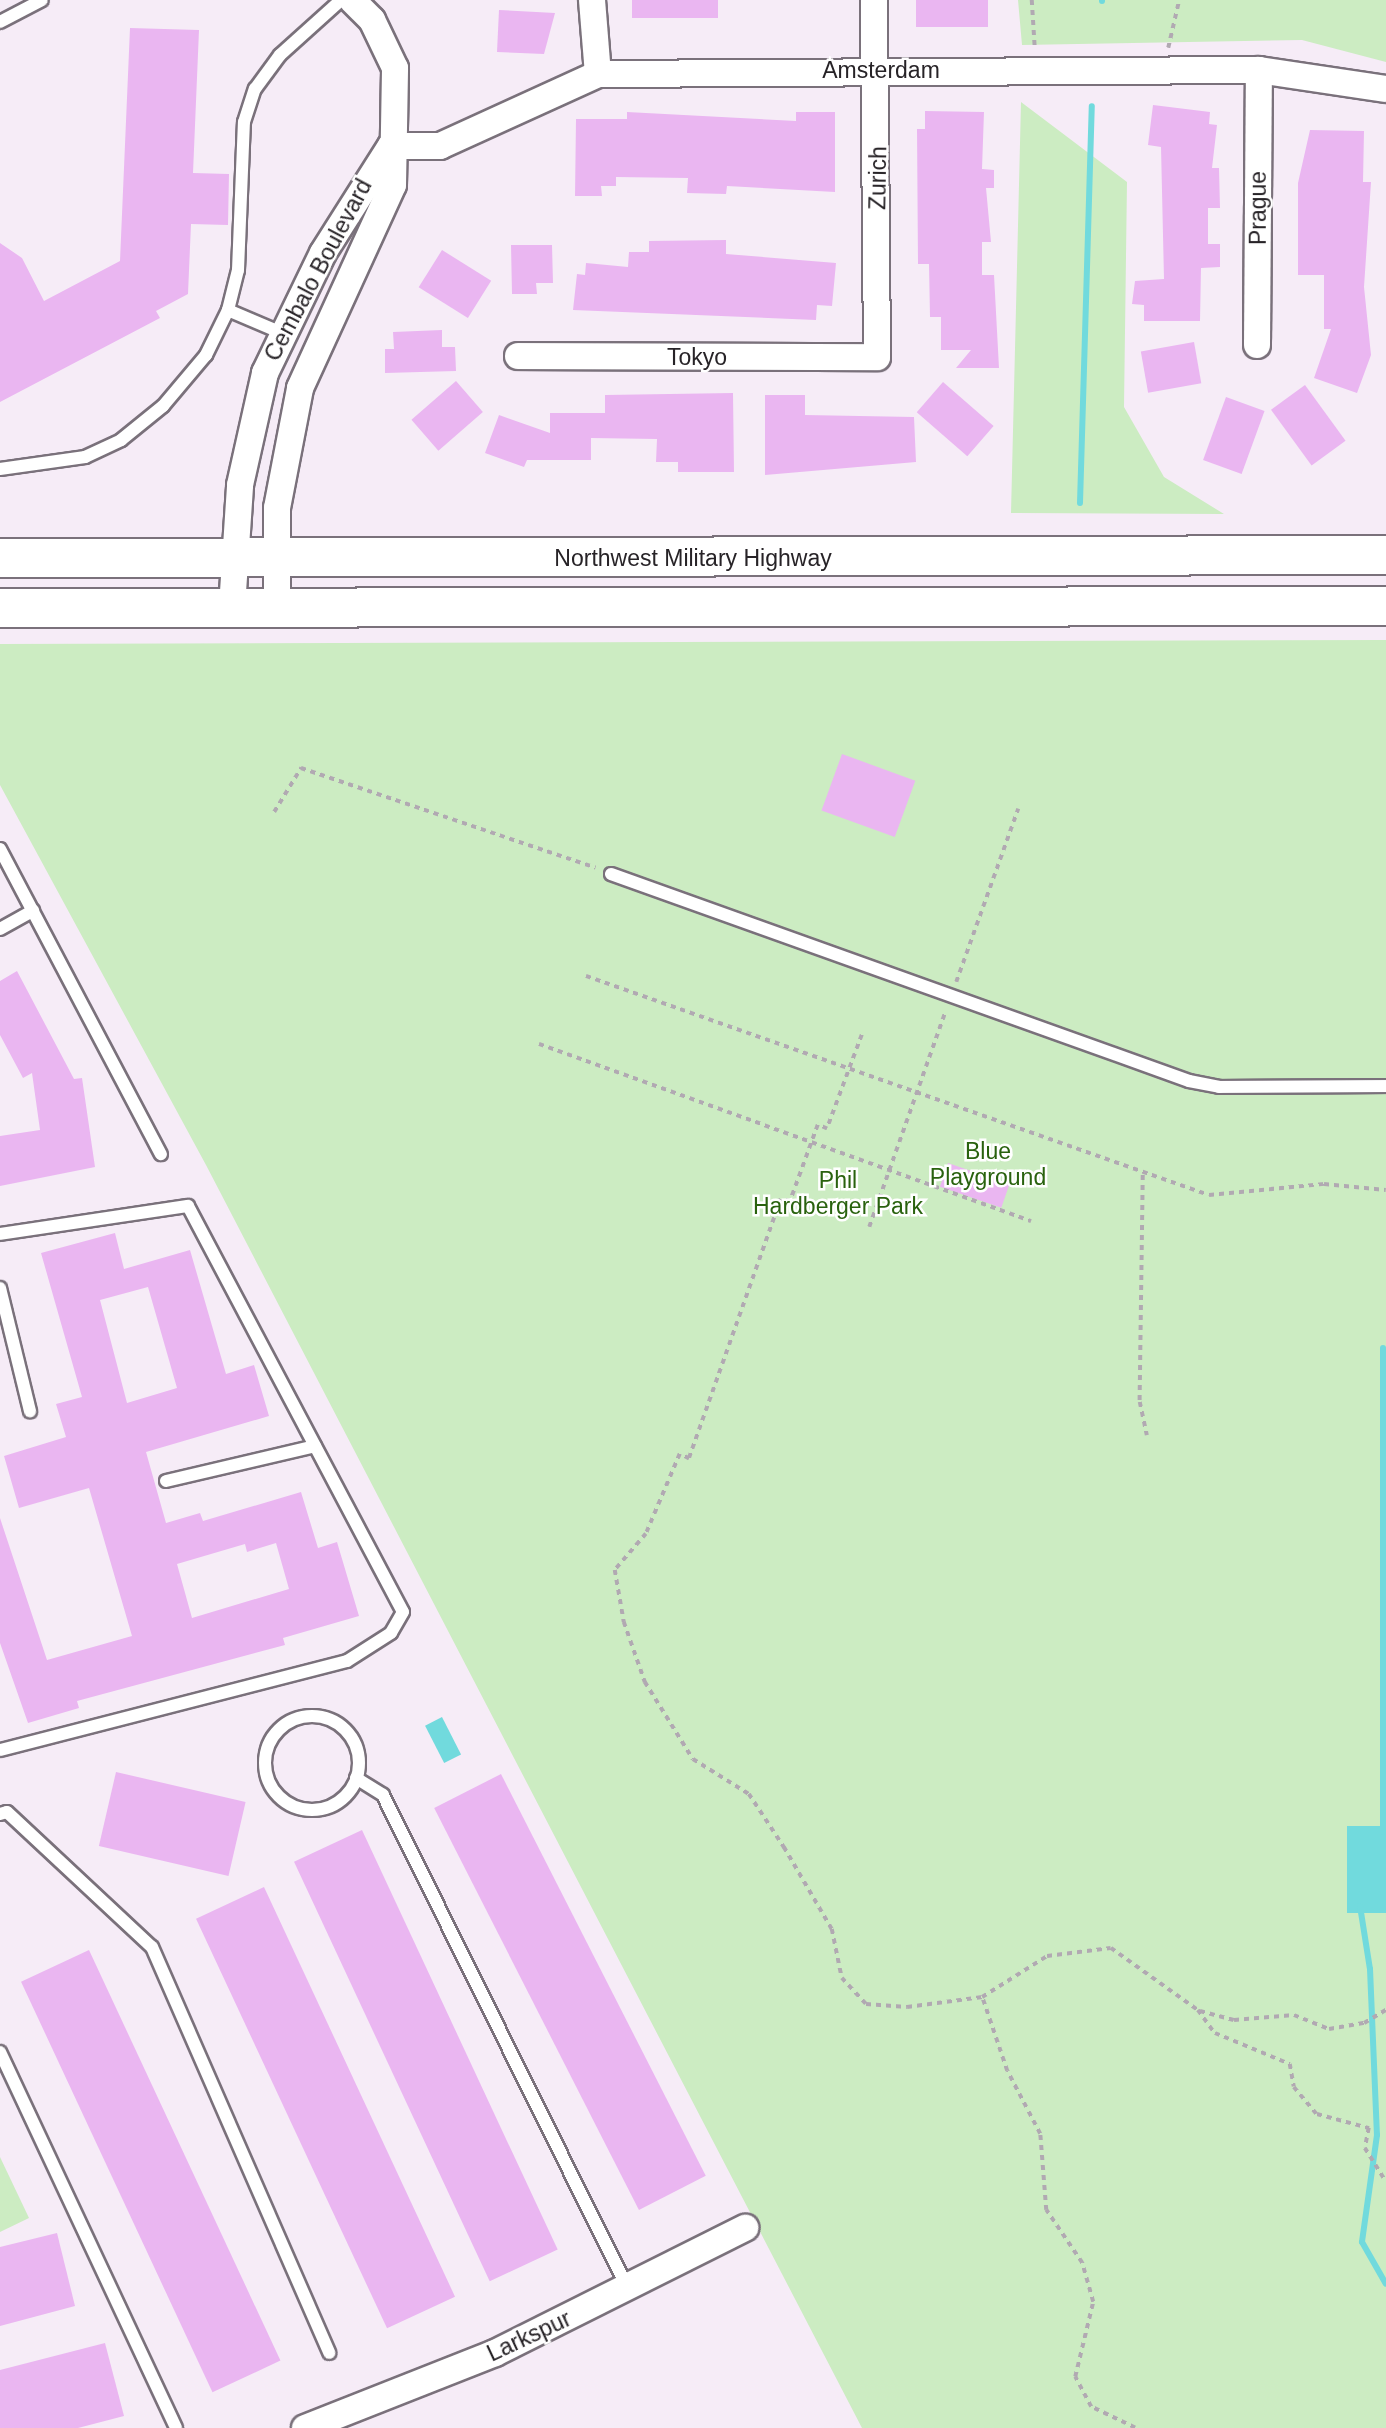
<!DOCTYPE html>
<html>
<head>
<meta charset="utf-8">
<style>
  body { margin:0 }
  #map { position:relative; width:1386px; height:2428px; overflow:hidden; background:#f6ecf7; font-family:Arial,sans-serif }
  div>[style] { position:absolute }
  [style*='--x'] { left:calc(var(--x)*1px); top:calc(var(--y)*1px); width:calc(var(--w)*1px); rotate:calc(var(--a)*1deg) }
  .green>* { inset:0; background:#ccecc2 }
  .water>* { inset:0; background:#71dadd; transform-origin:0 0 }
  .stream>* { height:6px; margin:-3px; padding:0 3px; transform-origin:3px; border-radius:3px; background:#71dadd }
  .building>* { inset:0; background:#eab6f1; transform-origin:0 0 }
  .path>* { height:3.5px; margin-top:-1.75px; transform-origin:0; background:repeating-linear-gradient(90deg,#b1a9b2 0 5px,transparent 0 10px) }
  .roads { filter:drop-shadow(2px 0 #7a717b) drop-shadow(-2px 0 #7a717b) drop-shadow(0 2px #7a717b) drop-shadow(0 -2px #7a717b) }
  .lane>* { height:12px; margin:-6px; padding:0 6px; transform-origin:6px; border-radius:6px; background:#fff }
  .lane>.ring { margin:-6px; padding:0; box-sizing:content-box; background:none; border:12px solid #fff; border-radius:50% }
  .street>* { height:26px; margin:-13px; padding:0 13px; transform-origin:13px; border-radius:13px; background:#fff }
  .primary>* { height:38px; margin:-19px; padding:0 19px; transform-origin:19px; border-radius:19px; background:#fff }
  span { translate:-50% -50%; white-space:nowrap; text-align:center; line-height:1.15; -webkit-text-stroke:5px #fff; paint-order:stroke }
  .street-label { font-size:23px; color:#272327 }
  .park-label { font-size:23px; color:#29620e }
</style>
</head>
<body>
<div id="map">
  <div class="green">
    <i style="clip-path:polygon(1018px 0,1386px 0,1386px 62px,1302px 40px,1022px 45px)"></i>
    <i style="clip-path:polygon(1021px 102px,1127px 182px,1124px 407px,1164px 477px,1224px 514px,1011px 513px)"></i>
    <i style="clip-path:polygon(1386px 640px,1386px 2428px,862px 2428px,206px 1165px,0 785px,0 644px)"></i>
    <i style="clip-path:polygon(0 2157px,29px 2218px,0 2232px)"></i>
  </div>
  <div class="water">
    <i style="left:442px;top:1717px;width:42px;height:19px;rotate:63deg"></i>
    <i style="left:1347px;top:1826px;width:39px;height:87px"></i>
  </div>
  <div class="stream">
    <i style="--x:1102;--y:0;--w:1;--a:90"></i>
    <i style="--x:1080;--y:503;--w:397;--a:-88.3"></i>
    <i style="--x:1383;--y:1832;--w:484;--a:-90"></i>
    <i style="--x:1360;--y:1906;--w:64;--a:81"></i>
    <i style="--x:1370;--y:1969;--w:166;--a:87.6"></i>
    <i style="--x:1377;--y:2135;--w:108;--a:98"></i>
    <i style="--x:1362;--y:2242;--w:48;--a:60.3"></i>
  </div>
  <div class="building">
    <i style="left:632px;top:0;width:86px;height:18px"></i>
    <i style="left:916px;top:0;width:72px;height:27px"></i>
    <i style="clip-path:polygon(499px 10px,555px 13px,544px 54px,497px 52px)"></i>
    <i style="clip-path:polygon(130px 28px,199px 30px,193px 173px,229px 174px,228px 225px,191px 224px,188px 294px,156px 311px,160px 318px,0 402px,0 243px,22px 258px,44px 301px,120px 261px)"></i>
    <i style="clip-path:polygon(1153px 105px,1210px 112px,1209px 124px,1217px 125px,1212px 168px,1219px 168px,1220px 208px,1208px 208px,1208px 244px,1220px 244px,1220px 267px,1201px 268px,1200px 321px,1144px 321px,1144px 305px,1132px 304px,1135px 281px,1164px 279px,1161px 147px,1148px 145px)"></i>
    <i style="clip-path:polygon(925px 111px,984px 112px,982px 169px,994px 170px,994px 188px,986px 188px,991px 242px,982px 242px,982px 275px,994px 275px,999px 368px,956px 368px,971px 350px,941px 350px,941px 317px,930px 317px,929px 264px,918px 264px,917px 129px,925px 129px)"></i>
    <i style="clip-path:polygon(627px 112px,796px 121px,796px 112px,835px 112px,835px 192px,727px 186px,726px 194px,687px 193px,688px 178px,616px 177px,616px 186px,601px 186px,602px 196px,575px 196px,576px 119px,627px 119px)"></i>
    <i style="clip-path:polygon(1310px 130px,1364px 131px,1363px 182px,1371px 182px,1364px 287px,1371px 355px,1357px 393px,1314px 378px,1331px 329px,1324px 329px,1324px 275px,1298px 275px,1298px 183px)"></i>
    <i style="clip-path:polygon(726px 240px,726px 254px,836px 263px,832px 306px,817px 305px,816px 320px,573px 310px,577px 274px,585px 275px,586px 263px,628px 267px,629px 252px,649px 252px,649px 241px)"></i>
    <i style="clip-path:polygon(511px 245px,552px 245px,553px 283px,536px 283px,537px 294px,512px 294px)"></i>
    <i style="left:442px;top:250px;width:58px;height:44px;rotate:32deg"></i>
    <i style="clip-path:polygon(442px 330px,442px 347px,455px 347px,456px 371px,385px 373px,385px 349px,394px 349px,393px 332px)"></i>
    <i style="left:1194px;top:342px;width:42px;height:54px;rotate:80deg"></i>
    <i style="left:456px;top:381px;width:41px;height:59px;rotate:49deg"></i>
    <i style="left:943px;top:382px;width:67px;height:40px;rotate:41deg"></i>
    <i style="left:1305px;top:385px;width:69px;height:42px;rotate:54deg"></i>
    <i style="clip-path:polygon(733px 393px,734px 472px,678px 472px,678px 462px,656px 462px,657px 439px,591px 438px,591px 460px,527px 460px,524px 467px,485px 453px,499px 415px,550px 433px,550px 413px,605px 413px,605px 395px)"></i>
    <i style="clip-path:polygon(765px 395px,805px 395px,805px 415px,914px 417px,916px 462px,765px 475px)"></i>
    <i style="left:1226px;top:397px;width:41px;height:67px;rotate:20deg"></i>
    <i style="left:842px;top:754px;width:78px;height:60px;rotate:20deg"></i>
    <i style="clip-path:polygon(17px 971px,74px 1079px,82px 1078px,95px 1167px,0 1186px,0 1136px,40px 1130px,32px 1073px,23px 1078px,0 1035px,0 981px)"></i>
    <i style="left:948px;top:1163px;width:65px;height:25px;rotate:19deg"></i>
    <i style="clip-path:polygon(evenodd,115px 1233px,124px 1269px,190px 1250px,226px 1374px,254px 1365px,269px 1416px,146px 1452px,166px 1523px,200px 1513px,203px 1521px,301px 1492px,318px 1548px,337px 1542px,359px 1616px,283px 1638px,285px 1645px,77px 1701px,79px 1708px,28px 1723px,0 1643px,0 1518px,47px 1660px,132px 1636px,89px 1488px,19px 1508px,4px 1456px,66px 1437px,56px 1404px,82px 1397px,41px 1253px,115px 1233px,148px 1287px,177px 1388px,127px 1403px,100px 1300px,148px 1287px,115px 1233px,276px 1543px,289px 1589px,192px 1618px,177px 1564px,245px 1544px,247px 1552px,276px 1543px)"></i>
    <i style="left:116px;top:1772px;width:133px;height:76px;rotate:13deg"></i>
    <i style="left:501px;top:1774px;width:451px;height:75px;rotate:63deg"></i>
    <i style="left:362px;top:1830px;width:463px;height:75px;rotate:65deg"></i>
    <i style="left:264px;top:1887px;width:452px;height:75px;rotate:65deg"></i>
    <i style="left:89px;top:1950px;width:453px;height:75px;rotate:65deg"></i>
    <i style="clip-path:polygon(57px 2233px,75px 2306px,0 2326px,0 2247px)"></i>
    <i style="clip-path:polygon(105px 2343px,124px 2416px,78px 2428px,0 2428px,0 2370px)"></i>
  </div>
  <div class="path">
    <i style="--x:1032;--y:0;--w:48;--a:86.4"></i>
    <i style="--x:1168;--y:48;--w:49;--a:-77.1"></i>
    <i style="--x:274;--y:812;--w:52;--a:-58.5"></i>
    <i style="--x:301;--y:768;--w:311;--a:18.7"></i>
    <i style="--x:586;--y:976;--w:660;--a:19.37"></i>
    <i style="--x:1209;--y:1195;--w:116;--a:-5.5"></i>
    <i style="--x:1324;--y:1184;--w:62;--a:5.5"></i>
    <i style="--x:956;--y:982;--w:184;--a:-70.3"></i>
    <i style="--x:862;--y:1035;--w:100;--a:110.4"></i>
    <i style="--x:827;--y:1129;--w:10;--a:-156"></i>
    <i style="--x:818;--y:1125;--w:82;--a:110"></i>
    <i style="--x:790;--y:1202;--w:9;--a:-162"></i>
    <i style="--x:781;--y:1199;--w:276;--a:109.5"></i>
    <i style="--x:689;--y:1459;--w:10;--a:-151"></i>
    <i style="--x:680;--y:1454;--w:87;--a:113"></i>
    <i style="--x:646;--y:1534;--w:48;--a:130.7"></i>
    <i style="--x:615;--y:1570;--w:53;--a:80.2"></i>
    <i style="--x:624;--y:1622;--w:64;--a:70.7"></i>
    <i style="--x:645;--y:1682;--w:91;--a:58.1"></i>
    <i style="--x:693;--y:1759;--w:66;--a:32"></i>
    <i style="--x:749;--y:1794;--w:64;--a:56.6"></i>
    <i style="--x:784;--y:1847;--w:95;--a:59.7"></i>
    <i style="--x:832;--y:1929;--w:50;--a:78.5"></i>
    <i style="--x:842;--y:1978;--w:35;--a:47"></i>
    <i style="--x:866;--y:2004;--w:41;--a:4.2"></i>
    <i style="--x:907;--y:2007;--w:76;--a:-7.6"></i>
    <i style="--x:539;--y:1044;--w:523;--a:19.79"></i>
    <i style="--x:1143;--y:1175;--w:227;--a:90.8"></i>
    <i style="--x:1140;--y:1402;--w:34;--a:78"></i>
    <i style="--x:869;--y:1227;--w:228;--a:-70.5"></i>
    <i style="--x:1200;--y:2011;--w:35;--a:15"></i>
    <i style="--x:1234;--y:2020;--w:60;--a:-4.8"></i>
    <i style="--x:1294;--y:2015;--w:38;--a:22"></i>
    <i style="--x:1329;--y:2029;--w:36;--a:-10"></i>
    <i style="--x:1364;--y:2023;--w:26;--a:-31"></i>
    <i style="--x:1135;--y:2428;--w:49;--a:-154.5"></i>
    <i style="--x:1091;--y:2407;--w:34;--a:-118"></i>
    <i style="--x:1075;--y:2377;--w:77;--a:-76.5"></i>
    <i style="--x:1093;--y:2302;--w:41;--a:-105.8"></i>
    <i style="--x:1082;--y:2263;--w:64;--a:-124.2"></i>
    <i style="--x:1046;--y:2210;--w:76;--a:-94.5"></i>
    <i style="--x:1040;--y:2134;--w:71;--a:-117.6"></i>
    <i style="--x:1007;--y:2071;--w:78;--a:-108.7"></i>
    <i style="--x:982;--y:1997;--w:77;--a:-32.2"></i>
    <i style="--x:1047;--y:1956;--w:64;--a:-7.1"></i>
    <i style="--x:1111;--y:1948;--w:107;--a:35.5"></i>
    <i style="--x:1198;--y:2010;--w:29;--a:54"></i>
    <i style="--x:1215;--y:2033;--w:81;--a:22.5"></i>
    <i style="--x:1290;--y:2064;--w:23;--a:80"></i>
    <i style="--x:1294;--y:2087;--w:35;--a:50"></i>
    <i style="--x:1317;--y:2114;--w:54;--a:15.1"></i>
    <i style="--x:1369;--y:2128;--w:20;--a:101"></i>
    <i style="--x:1365;--y:2148;--w:39;--a:58"></i>
  </div>
  <div class="roads">
    <div class="lane">
      <i style="--x:0;--y:22;--w:47;--a:-27.6"></i>
      <i style="--x:228;--y:310;--w:59;--a:23.1"></i>
      <i style="--x:0;--y:469;--w:86;--a:-8"></i>
      <i style="--x:85;--y:457;--w:40;--a:-25"></i>
      <i style="--x:121;--y:440;--w:54;--a:-39"></i>
      <i style="--x:163;--y:406;--w:67;--a:-49.9"></i>
      <i style="--x:206;--y:355;--w:50;--a:-63.9"></i>
      <i style="--x:228;--y:310;--w:41;--a:-76"></i>
      <i style="--x:238;--y:270;--w:148;--a:-87.7"></i>
      <i style="--x:244;--y:122;--w:35;--a:-72"></i>
      <i style="--x:255;--y:89;--w:42;--a:-53.7"></i>
      <i style="--x:280;--y:55;--w:82;--a:-42"></i>
      <i style="--x:0;--y:849;--w:345;--a:62.2"></i>
      <i style="--x:611;--y:874;--w:614;--a:19.7"></i>
      <i style="--x:1189;--y:1081;--w:31;--a:11"></i>
      <i style="--x:1219;--y:1087;--w:167;--a:-0.3"></i>
      <i style="--x:0;--y:929;--w:38;--a:-29"></i>
      <i style="--x:0;--y:1234;--w:190;--a:-8.5"></i>
      <i style="--x:188;--y:1206;--w:459;--a:62.1"></i>
      <i style="--x:403;--y:1612;--w:24;--a:120"></i>
      <i style="--x:391;--y:1633;--w:52;--a:147.5"></i>
      <i style="--x:347;--y:1661;--w:358;--a:165.6"></i>
      <i style="--x:0;--y:1288;--w:127;--a:76.3"></i>
      <i style="--x:166;--y:1481;--w:153;--a:-13.2"></i>
      <i class="ring" style="left:265px;top:1716px;width:82px;height:82px"></i>
      <i style="--x:356;--y:1778;--w:32;--a:32"></i>
      <i style="--x:383;--y:1795;--w:551;--a:63.62"></i>
      <i style="--x:0;--y:1814;--w:7;--a:-16"></i>
      <i style="--x:7;--y:1812;--w:198;--a:43"></i>
      <i style="--x:152;--y:1947;--w:443;--a:66.4"></i>
      <i style="--x:0;--y:2052;--w:415;--a:64.9"></i>
    </div>
    <div class="street">
      <i style="--x:592;--y:0;--w:74;--a:85.4"></i>
      <i style="--x:391;--y:146;--w:49;--a:0"></i>
      <i style="--x:440;--y:146;--w:174;--a:-24.5"></i>
      <i style="--x:598;--y:74;--w:661;--a:-0.35"></i>
      <i style="--x:1259;--y:70;--w:128;--a:8.5"></i>
      <i style="--x:1257;--y:345;--w:275;--a:-89.6"></i>
      <i style="--x:518;--y:356;--w:359;--a:0.2"></i>
      <i style="--x:877;--y:357;--w:357;--a:-90.5"></i>
      <i style="--x:232;--y:607;--w:122;--a:-86.2"></i>
      <i style="--x:240;--y:485;--w:115;--a:-77.4"></i>
      <i style="--x:265;--y:373;--w:133;--a:-64.2"></i>
      <i style="--x:323;--y:253;--w:127;--a:-57.6"></i>
      <i style="--x:277;--y:608;--w:100;--a:-90"></i>
      <i style="--x:277;--y:508;--w:122;--a:-79.1"></i>
      <i style="--x:300;--y:388;--w:223;--a:-65.4"></i>
      <i style="--x:393;--y:185;--w:117;--a:-89"></i>
      <i style="--x:395;--y:68;--w:53;--a:-115.6"></i>
      <i style="--x:372;--y:20;--w:28;--a:-135"></i>
      <i style="--x:305;--y:2428;--w:204;--a:-21.5"></i>
      <i style="--x:495;--y:2353;--w:280;--a:-26.6"></i>
    </div>
    <div class="primary">
      <i style="--x:0;--y:558;--w:1386;--a:-0.12"></i>
      <i style="--x:0;--y:608;--w:1386;--a:-0.08"></i>
    </div>
  </div>
  <div class="street-label">
    <span style="left:881px;top:70px">Amsterdam</span>
    <span style="left:878px;top:178px;rotate:-89deg">Zurich</span>
    <span style="left:1258px;top:208px;rotate:-90deg">Prague</span>
    <span style="left:318px;top:270px;rotate:-62deg">Cembalo Boulevard</span>
    <span style="left:697px;top:357px">Tokyo</span>
    <span style="left:693px;top:558px">Northwest Military Highway</span>
    <span style="left:529px;top:2336px;rotate:-25deg">Larkspur</span>
  </div>
  <div class="park-label">
    <span style="left:988px;top:1164px">Blue<br>Playground</span>
    <span style="left:838px;top:1193px">Phil<br>Hardberger Park</span>
  </div>
</div>
</body>
</html>
